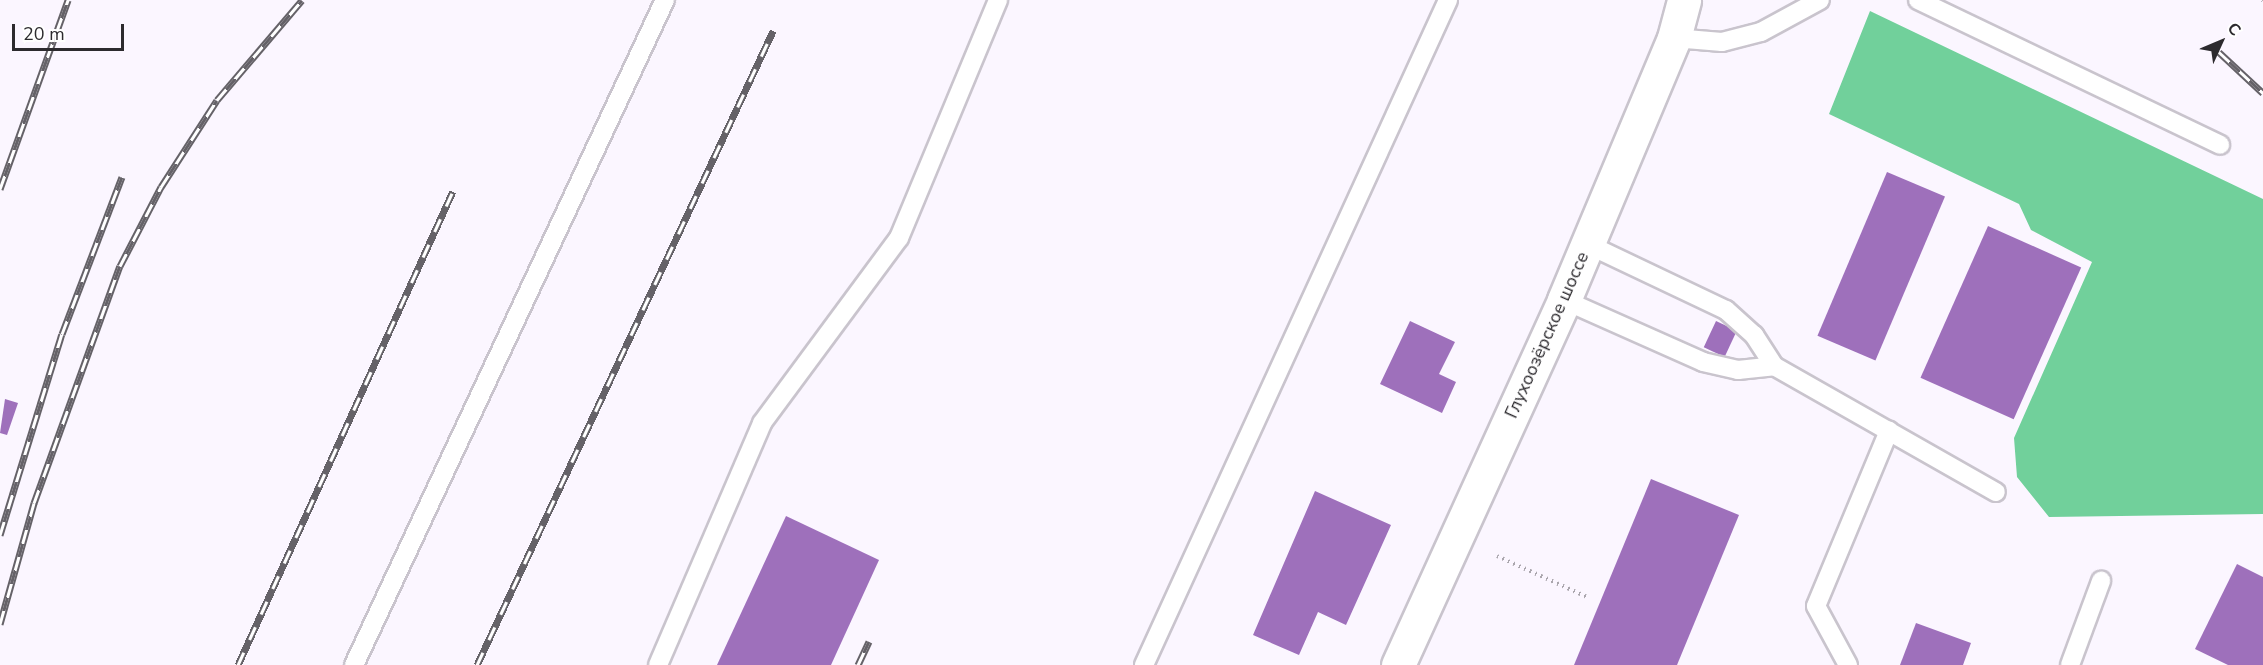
<!DOCTYPE html>
<html>
<head>
<meta charset="utf-8">
<style>
  body { margin:0 }
  #map { position:relative; width:2263px; height:665px; overflow:hidden; background:#fbf6ff; font-family:"Nunito Sans",sans-serif }
  div>[style] { position:absolute }
  [style*='--x'] { left:calc(var(--x)*1px); top:calc(var(--y)*1px); width:calc(var(--w)*1px); rotate:calc(var(--a)*1deg) }
  .forest>* { inset:0; background:#71d09b }
  .building>* { inset:0; background:#9e70bb; transform-origin:0 0 }
  .path>* { height:4px; margin-top:-2px; transform-origin:0; background:repeating-linear-gradient(90deg,#aaa6ad 0 1.5px,transparent 0 6px) }
  .roads { filter:drop-shadow(2px 0 #c9c4cd) drop-shadow(-2px 0 #c9c4cd) drop-shadow(0 2px #c9c4cd) drop-shadow(0 -2px #c9c4cd) }
  .lane>* { height:18px; margin:-9px; padding:0 9px; transform-origin:9px; border-radius:9px; background:#fff }
  .secondary>* { height:33px; margin:-16.5px; padding:0 16.5px; transform-origin:16.5px; border-radius:16.5px; background:#fff }
  .rail>* { height:7px; margin-top:-3.5px; transform-origin:0; background:repeating-linear-gradient(90deg,#fff 0 14px,#656268 0 28px); box-sizing:border-box; border-block:2px solid #656268 }
  span { translate:-50% -50%; white-space:nowrap; text-align:center; line-height:1.15; -webkit-text-stroke:5px #fff; paint-order:stroke }
  .street-label { font-size:18px; color:#2c2a2e }
  .north { position:absolute; left:2191px; top:12px; width:60px; height:60px; -webkit-text-stroke:4px #fff; paint-order:stroke; rotate:46deg; font-size:16px; font-weight:700; line-height:24px; text-align:center; color:#2c2a2e }
  .north::after { content:''; display:block; margin:auto; width:21px; height:27px; background:#2c2a2e; clip-path:polygon(50% 0,100% 100%,50% 72%,0 100%) }
  .scale { position:absolute; left:12px; top:24px; width:112px; height:27px; box-sizing:border-box; border:3px solid #2c2a2e; border-top:0; padding-left:8px; font-size:18px; line-height:21px; white-space:nowrap; color:#2c2a2e; -webkit-text-stroke:4px #fff; paint-order:stroke }
</style>
</head>
<body>
<div id="map">
  <div class="forest">
    <i style="clip-path:polygon(1870px 11px,2263px 199px,2263px 514px,2049px 517px,2017px 477px,2014px 438px,2092px 262px,2031px 230px,2019px 204px,1829px 114px)"></i>
  </div>
  <div class="building">
    <i style="left:1887px;top:172px;width:63px;height:178px;rotate:23deg"></i>
    <i style="left:1988px;top:226px;width:102px;height:166px;rotate:24deg"></i>
    <i style="clip-path:polygon(1410px 321px,1455px 342px,1439px 374px,1456px 382px,1442px 413px,1380px 384px)"></i>
    <i style="left:1716px;top:321px;width:23px;height:29px;rotate:25deg"></i>
    <i style="clip-path:polygon(5px 399px,18px 403px,7px 435px,0 433px)"></i>
    <i style="clip-path:polygon(1651px 479px,1739px 515px,1677px 665px,1574px 665px)"></i>
    <i style="clip-path:polygon(1315px 491px,1391px 525px,1346px 625px,1318px 612px,1299px 655px,1253px 635px)"></i>
    <i style="clip-path:polygon(786px 516px,879px 560px,831px 665px,717px 665px)"></i>
    <i style="clip-path:polygon(2237px 564px,2263px 577px,2263px 665px,2228px 665px,2195px 649px)"></i>
    <i style="clip-path:polygon(1916px 623px,1971px 643px,1963px 665px,1900px 665px)"></i>
  </div>
  <div class="path">
    <i style="--x:2262;--y:0;--w:1;--a:45"></i>
    <i style="--x:1497;--y:556;--w:101;--a:24.5"></i>
  </div>
  <div class="roads">
    <div class="lane">
      <i style="--x:1918;--y:0;--w:335;--a:25.6"></i>
      <i style="--x:1674;--y:38;--w:48;--a:4.8"></i>
      <i style="--x:1722;--y:42;--w:40;--a:-14.4"></i>
      <i style="--x:1761;--y:32;--w:67;--a:-28.5"></i>
      <i style="--x:1587;--y:244;--w:154;--a:25.4"></i>
      <i style="--x:1726;--y:310;--w:38;--a:42"></i>
      <i style="--x:1754;--y:335;--w:37;--a:57"></i>
      <i style="--x:1774;--y:366;--w:255;--a:29.6"></i>
      <i style="--x:1564;--y:300;--w:152;--a:24"></i>
      <i style="--x:1703;--y:362;--w:36;--a:13"></i>
      <i style="--x:1738;--y:370;--w:36;--a:-6"></i>
      <i style="--x:354;--y:665;--w:734;--a:-64.94"></i>
      <i style="--x:658;--y:665;--w:263;--a:-66.7"></i>
      <i style="--x:762;--y:423;--w:230;--a:-53.5"></i>
      <i style="--x:899;--y:238;--w:258;--a:-67.4"></i>
      <i style="--x:1144;--y:665;--w:731;--a:-65.43"></i>
      <i style="--x:1848;--y:665;--w:67;--a:-118.5"></i>
      <i style="--x:1816;--y:606;--w:190;--a:-67.4"></i>
      <i style="--x:2070;--y:665;--w:90;--a:-69.7"></i>
    </div>
    <div class="secondary">
      <i style="--x:1398;--y:665;--w:401;--a:-65.5"></i>
      <i style="--x:1564;--y:300;--w:284;--a:-67.2"></i>
      <i style="--x:1674;--y:38;--w:39;--a:-75"></i>
    </div>
  </div>
  <div class="rail">
    <i style="--x:2219;--y:52;--w:60;--a:43"></i>
    <i style="--x:0;--y:189;--w:201;--a:-70.2"></i>
    <i style="--x:0;--y:535;--w:210;--a:-72.9"></i>
    <i style="--x:62;--y:334;--w:168;--a:-69.1"></i>
    <i style="--x:0;--y:624;--w:126;--a:-74.3"></i>
    <i style="--x:34;--y:503;--w:252;--a:-70.1"></i>
    <i style="--x:120;--y:266;--w:89;--a:-62.6"></i>
    <i style="--x:161;--y:187;--w:103;--a:-57.2"></i>
    <i style="--x:217;--y:100;--w:131;--a:-49.6"></i>
    <i style="--x:238;--y:665;--w:520;--a:-65.6"></i>
    <i style="--x:477;--y:665;--w:700;--a:-64.97"></i>
    <i style="--x:858;--y:665;--w:26;--a:-65"></i>
  </div>
  <div class="street-label">
    <span style="left:1547px;top:335px;rotate:-66deg">Глухоозёрское шоссе</span>
  </div>
  <div class="north">С</div>
  <div class="scale">20 m</div>
</div>
</body>
</html>
